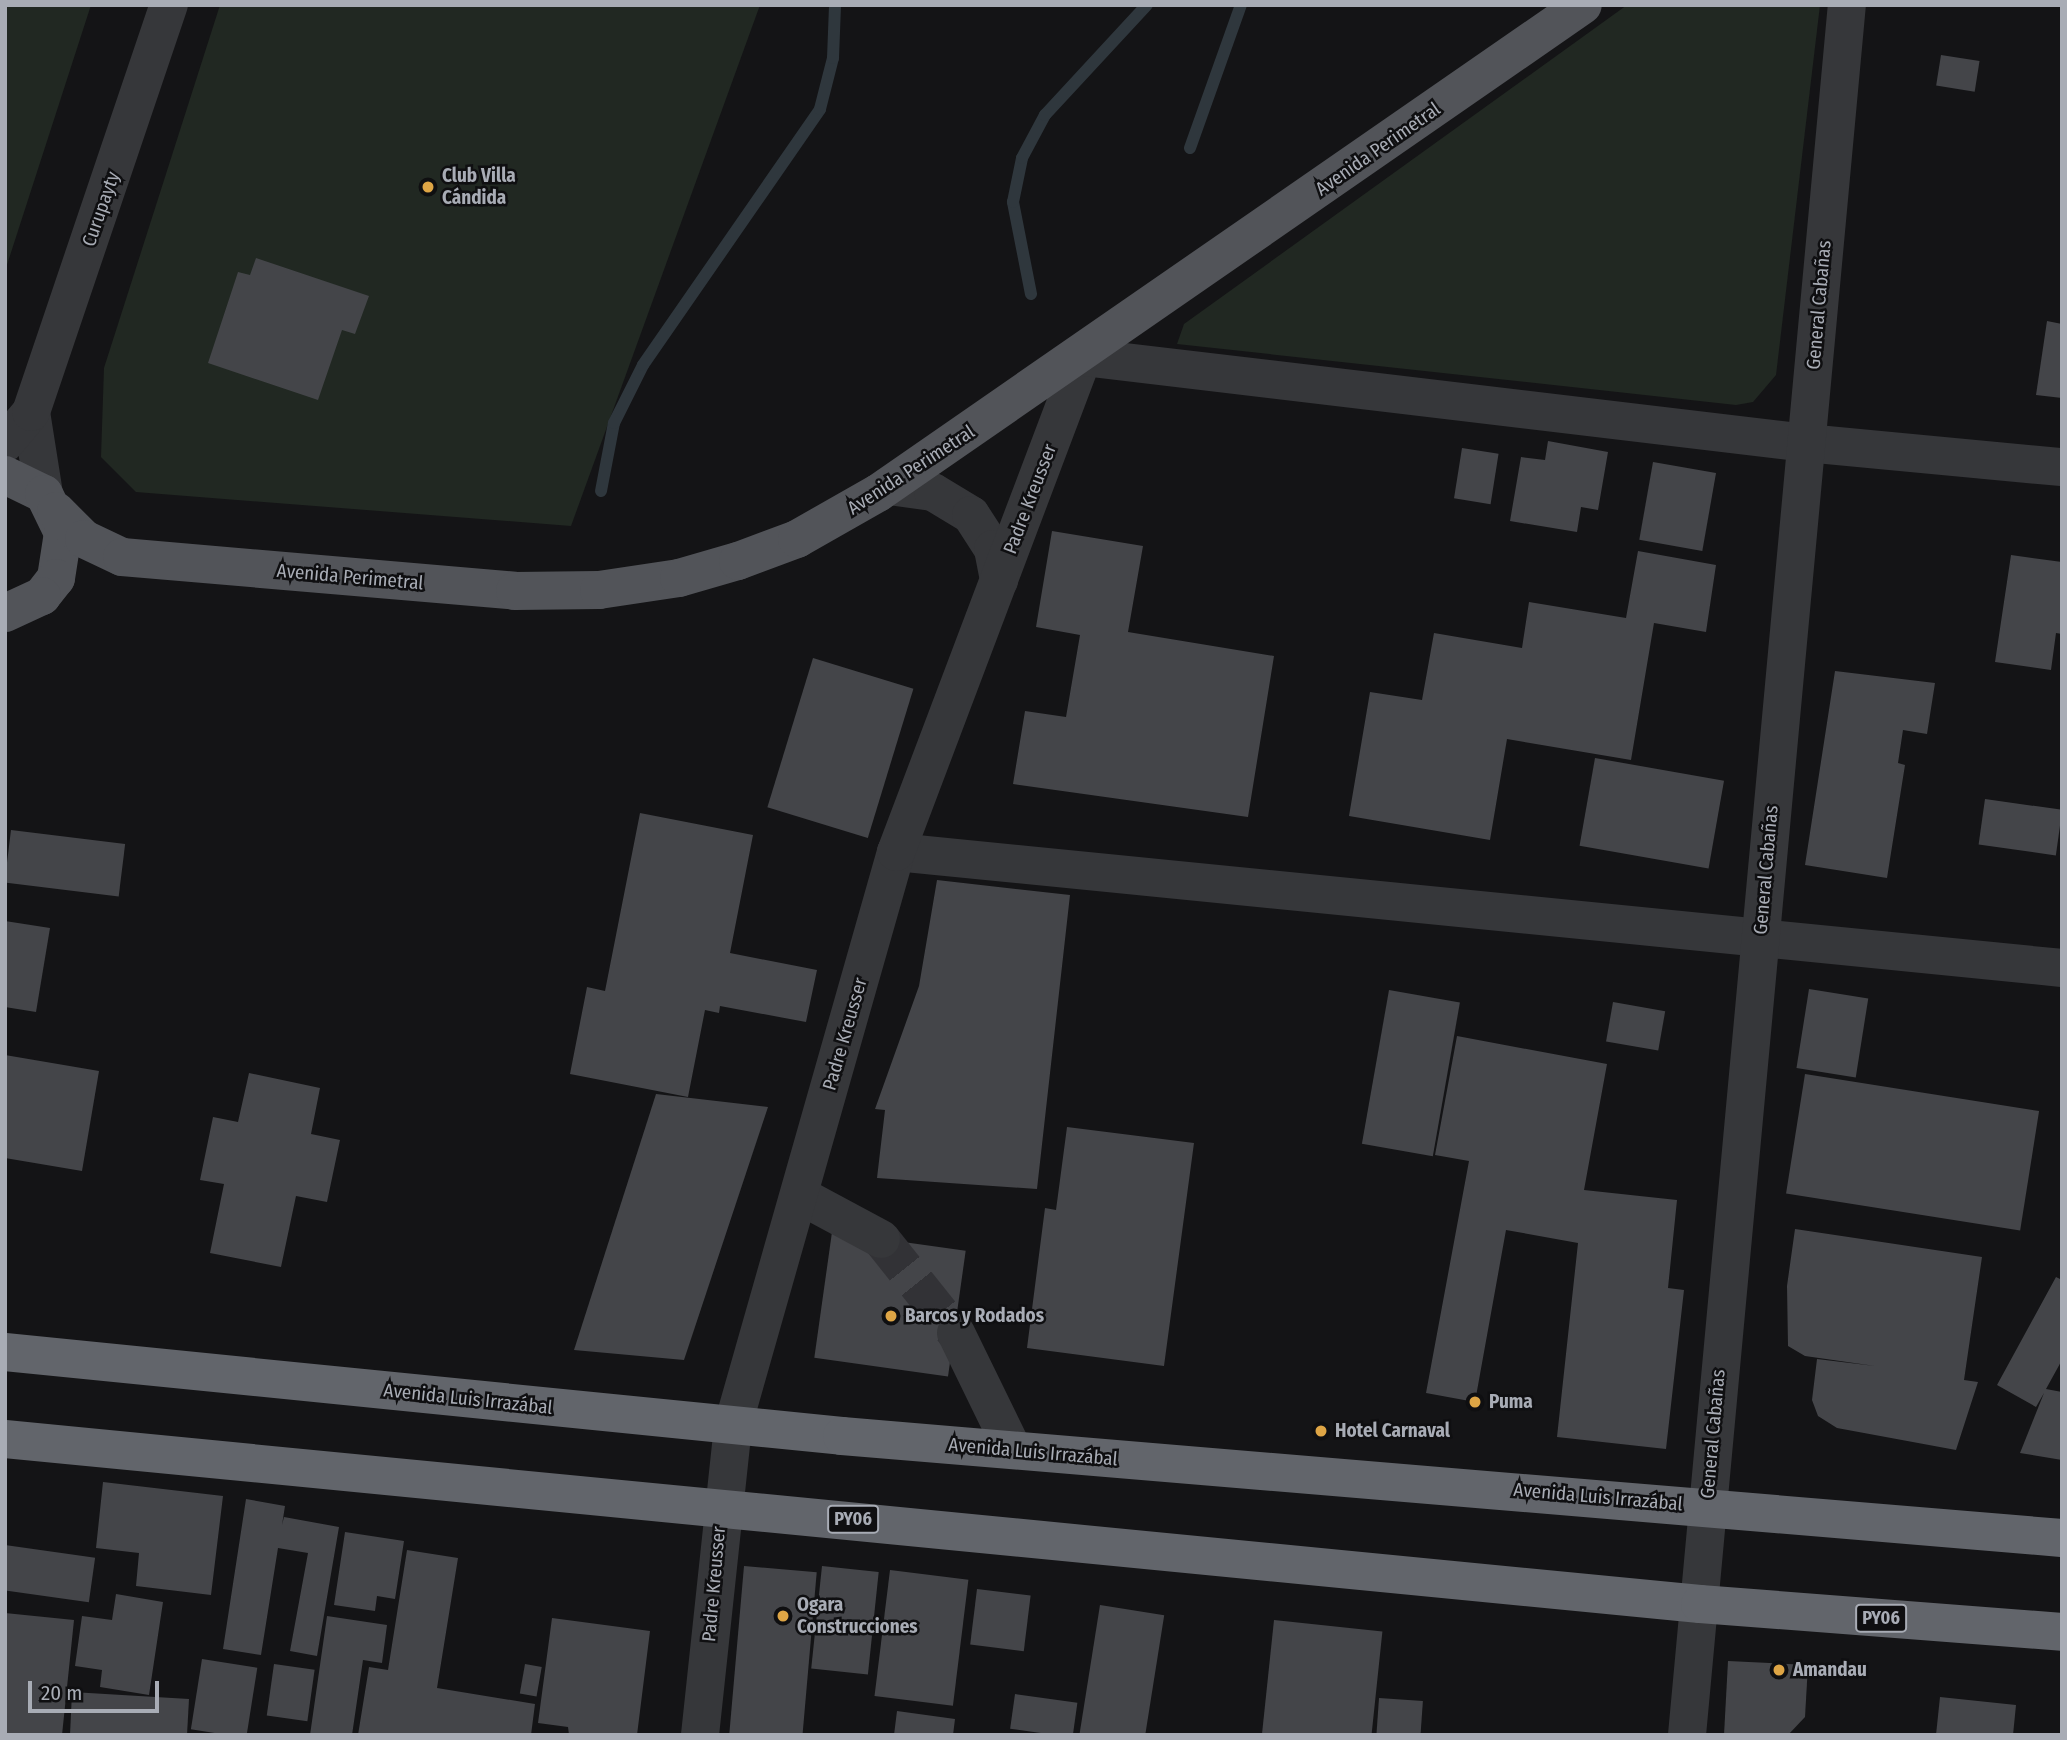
<!DOCTYPE html>
<html>
<head>
<meta charset="utf-8">
<style>
  body { margin:0 }
  #map { position:relative; width:2067px; height:1740px; overflow:hidden; background:#141416; font-family:"Fira Sans Condensed",sans-serif }
  div>[style] { position:absolute }
  [style*='--x'] { left:calc(var(--x)*1px); top:calc(var(--y)*1px); width:calc(var(--w)*1px); rotate:calc(var(--a)*1deg) }
  .green>* { inset:0; background:#212822 }
  .stream>* { height:12px; margin:-6px; padding:0 6px; transform-origin:6px; border-radius:6px; background:#2f373d }
  .building>* { inset:0; background:#444549; transform-origin:0 0 }
  .minor-tunnel>* { height:38px; margin-top:-19px; transform-origin:0; background:repeating-linear-gradient(90deg,#323236 0 38px,transparent 0 57px) }
  .minor>* { height:38px; margin:-19px; padding:0 19px; transform-origin:19px; border-radius:19px; background:#36373a }
  .major>* { height:38px; margin:-19px; padding:0 19px; transform-origin:19px; border-radius:19px; background:#525459 }
  .highway>* { height:38px; margin:-19px; padding:0 19px; transform-origin:19px; border-radius:19px; background:#62656b }
  .dots>* { width:19px; height:19px; translate:-50% -50%; box-sizing:border-box; border:4px solid #0f0f11; border-radius:50% }
  span { translate:-50% -50%; white-space:nowrap; text-align:center; line-height:1.15; -webkit-text-stroke:5px #0f0f11; paint-order:stroke }
  .shield-label span { padding:2px 5px; background:#0f0f11; border:2px solid; border-radius:5px; -webkit-text-stroke-width:0 }
  .shield-label { font-size:18px; color:#a8acb5; font-weight:700 }
  .street-label { font-size:19px; color:#a8acb5 }
  .poi-label { font-size:19px; color:#a8acb5; font-weight:700 }
  .left { translate:0 -50%; text-align:left }
  .frame { position:absolute; inset:0; border:7px solid #a8acb5; pointer-events:none }
  .scale { position:absolute; left:28px; top:1681px; width:131px; height:32px; box-sizing:border-box; border:4px solid #a8acb5; border-top:0; padding-left:9px; font-size:21px; line-height:24px; white-space:nowrap; color:#a8acb5; -webkit-text-stroke:5px #0f0f11; paint-order:stroke }
</style>
</head>
<body>
<div id="map">
  <div class="green">
    <i style="clip-path:polygon(5px 5px,91px 5px,5px 271px)"></i>
    <i style="clip-path:polygon(220px 5px,760px 5px,571px 526px,136px 492px,101px 457px,104px 368px)"></i>
    <i style="clip-path:polygon(1627px 5px,1820px 5px,1776px 375px,1753px 402px,1736px 405px,1177px 344px,1184px 324px)"></i>
  </div>
  <div class="stream">
    <i style="--x:1190;--y:148;--w:152;--a:-70.4"></i>
    <i style="--x:1031;--y:294;--w:94;--a:-101.1"></i>
    <i style="--x:1013;--y:202;--w:45;--a:-78.4"></i>
    <i style="--x:1022;--y:158;--w:49;--a:-61.9"></i>
    <i style="--x:1045;--y:115;--w:150;--a:-47.2"></i>
    <i style="--x:601;--y:491;--w:69;--a:-79.2"></i>
    <i style="--x:614;--y:423;--w:65;--a:-63.4"></i>
    <i style="--x:643;--y:365;--w:311;--a:-55.3"></i>
    <i style="--x:820;--y:109;--w:53;--a:-75.7"></i>
    <i style="--x:833;--y:58;--w:53;--a:-87.8"></i>
  </div>
  <div class="building">
    <i style="left:1941px;top:55px;width:39px;height:31px;rotate:9deg"></i>
    <i style="clip-path:polygon(256px 258px,369px 296px,355px 334px,342px 330px,318px 400px,208px 363px,238px 272px,250px 275px)"></i>
    <i style="clip-path:polygon(2047px 321px,2062px 324px,2062px 398px,2036px 395px)"></i>
    <i style="clip-path:polygon(1548px 441px,1608px 452px,1598px 510px,1581px 507px,1577px 532px,1510px 521px,1521px 457px,1545px 460px)"></i>
    <i style="left:1462px;top:448px;width:37px;height:51px;rotate:9deg"></i>
    <i style="left:1653px;top:462px;width:64px;height:79px;rotate:10deg"></i>
    <i style="clip-path:polygon(1052px 531px,1143px 546px,1128px 632px,1274px 656px,1248px 817px,1013px 784px,1025px 711px,1066px 717px,1080px 635px,1036px 627px)"></i>
    <i style="clip-path:polygon(1638px 551px,1716px 565px,1706px 632px,1654px 623px,1631px 760px,1507px 739px,1490px 840px,1349px 816px,1370px 692px,1422px 700px,1434px 633px,1522px 648px,1529px 602px,1626px 618px)"></i>
    <i style="clip-path:polygon(2011px 555px,2062px 562px,2062px 634px,2056px 633px,2051px 670px,1995px 662px)"></i>
    <i style="left:813px;top:658px;width:105px;height:156px;rotate:17deg"></i>
    <i style="clip-path:polygon(1835px 671px,1935px 683px,1927px 734px,1903px 730px,1898px 763px,1905px 765px,1887px 878px,1805px 865px)"></i>
    <i style="left:1595px;top:758px;width:131px;height:89px;rotate:10deg"></i>
    <i style="left:1985px;top:799px;width:78px;height:46px;rotate:8deg"></i>
    <i style="clip-path:polygon(640px 813px,753px 835px,730px 953px,817px 970px,806px 1022px,720px 1006px,719px 1013px,705px 1010px,688px 1097px,570px 1074px,587px 987px,605px 991px)"></i>
    <i style="left:11px;top:830px;width:115px;height:53px;rotate:7deg"></i>
    <i style="clip-path:polygon(937px 880px,1070px 895px,1037px 1189px,877px 1178px,885px 1110px,875px 1109px,919px 986px)"></i>
    <i style="clip-path:polygon(5px 921px,50px 928px,36px 1012px,5px 1007px)"></i>
    <i style="left:1809px;top:989px;width:60px;height:80px;rotate:9deg"></i>
    <i style="left:1389px;top:990px;width:72px;height:156px;rotate:10deg"></i>
    <i style="left:1613px;top:1002px;width:53px;height:40px;rotate:10deg"></i>
    <i style="clip-path:polygon(1457px 1036px,1607px 1064px,1584px 1190px,1677px 1200px,1668px 1288px,1684px 1290px,1666px 1449px,1557px 1437px,1578px 1243px,1506px 1230px,1475px 1402px,1426px 1393px,1469px 1161px,1435px 1155px)"></i>
    <i style="clip-path:polygon(5px 1055px,99px 1071px,82px 1171px,5px 1158px)"></i>
    <i style="clip-path:polygon(249px 1073px,320px 1088px,311px 1134px,340px 1140px,327px 1202px,296px 1196px,281px 1267px,210px 1253px,224px 1184px,200px 1180px,213px 1117px,238px 1122px)"></i>
    <i style="left:1805px;top:1074px;width:237px;height:121px;rotate:9deg"></i>
    <i style="clip-path:polygon(656px 1094px,768px 1107px,684px 1360px,574px 1350px)"></i>
    <i style="clip-path:polygon(1067px 1127px,1194px 1143px,1164px 1366px,1027px 1348px,1045px 1208px,1056px 1210px)"></i>
    <i style="clip-path:polygon(1795px 1229px,1982px 1257px,1964px 1380px,1978px 1382px,1956px 1450px,1837px 1428px,1818px 1416px,1812px 1400px,1817px 1359px,1875px 1366px,1805px 1356px,1788px 1346px,1787px 1286px)"></i>
    <i style="left:832px;top:1232px;width:135px;height:127px;rotate:8deg"></i>
    <i style="clip-path:polygon(2056px 1277px,2062px 1280px,2062px 1360px,2046px 1389px,2062px 1392px,2062px 1460px,2020px 1453px,2044px 1393px,2036px 1407px,1997px 1385px)"></i>
    <i style="clip-path:polygon(103px 1482px,223px 1496px,211px 1595px,136px 1586px,139px 1553px,96px 1548px)"></i>
    <i style="clip-path:polygon(246px 1499px,285px 1506px,282px 1525px,284px 1517px,339px 1527px,317px 1656px,290px 1651px,308px 1553px,278px 1548px,261px 1655px,223px 1649px)"></i>
    <i style="clip-path:polygon(345px 1532px,404px 1541px,395px 1599px,377px 1596px,375px 1611px,334px 1605px)"></i>
    <i style="left:5px;top:1545px;width:91px;height:45px;rotate:8deg"></i>
    <i style="clip-path:polygon(407px 1550px,458px 1558px,437px 1688px,535px 1704px,531px 1735px,358px 1735px,369px 1667px,388px 1670px)"></i>
    <i style="left:744px;top:1566px;width:73px;height:170px;rotate:5deg"></i>
    <i style="left:822px;top:1566px;width:57px;height:103px;rotate:6deg"></i>
    <i style="left:890px;top:1570px;width:79px;height:127px;rotate:7deg"></i>
    <i style="left:977px;top:1589px;width:54px;height:56px;rotate:7deg"></i>
    <i style="clip-path:polygon(116px 1594px,163px 1602px,149px 1695px,100px 1687px,102px 1670px,75px 1666px,82px 1616px,112px 1620px)"></i>
    <i style="left:1100px;top:1605px;width:65px;height:132px;rotate:9deg"></i>
    <i style="clip-path:polygon(5px 1613px,74px 1620px,62px 1735px,5px 1735px)"></i>
    <i style="clip-path:polygon(327px 1616px,387px 1625px,382px 1663px,363px 1660px,352px 1735px,310px 1735px)"></i>
    <i style="clip-path:polygon(552px 1618px,650px 1631px,637px 1735px,569px 1735px,568px 1727px,538px 1723px)"></i>
    <i style="left:1274px;top:1620px;width:109px;height:116px;rotate:6deg"></i>
    <i style="left:202px;top:1659px;width:56px;height:71px;rotate:9deg"></i>
    <i style="clip-path:polygon(1728px 1661px,1808px 1665px,1805px 1717px,1788px 1735px,1724px 1735px)"></i>
    <i style="left:274px;top:1664px;width:41px;height:52px;rotate:8deg"></i>
    <i style="left:525px;top:1664px;width:17px;height:30px;rotate:10deg"></i>
    <i style="clip-path:polygon(72px 1692px,189px 1699px,187px 1735px,70px 1735px)"></i>
    <i style="left:1015px;top:1694px;width:63px;height:35px;rotate:8deg"></i>
    <i style="clip-path:polygon(1940px 1697px,2016px 1705px,2013px 1735px,1936px 1735px)"></i>
    <i style="left:1379px;top:1698px;width:44px;height:37px;rotate:4deg"></i>
    <i style="clip-path:polygon(897px 1711px,955px 1719px,953px 1735px,894px 1735px)"></i>
  </div>
  <div class="minor-tunnel">
    <i style="--x:881;--y:1239;--w:120;--a:51.4"></i>
  </div>
  <div class="minor">
    <i style="--x:31;--y:412;--w:83;--a:81"></i>
    <i style="--x:5;--y:443;--w:40;--a:-50"></i>
    <i style="--x:31;--y:412;--w:430;--a:-71.3"></i>
    <i style="--x:889;--y:486;--w:44;--a:7.8"></i>
    <i style="--x:933;--y:492;--w:44;--a:31.2"></i>
    <i style="--x:971;--y:515;--w:40;--a:57.1"></i>
    <i style="--x:993;--y:549;--w:32;--a:79"></i>
    <i style="--x:896;--y:852;--w:1172;--a:5.68"></i>
    <i style="--x:799;--y:1195;--w:93;--a:28.2"></i>
    <i style="--x:956;--y:1333;--w:130;--a:64"></i>
    <i style="--x:700;--y:1735;--w:312;--a:-83.9"></i>
    <i style="--x:733;--y:1425;--w:596;--a:-74.12"></i>
    <i style="--x:896;--y:852;--w:529;--a:-69.3"></i>
    <i style="--x:1083;--y:357;--w:728;--a:6.78"></i>
    <i style="--x:1806;--y:443;--w:257;--a:5.4"></i>
    <i style="--x:1687;--y:1735;--w:1737;--a:-84.72"></i>
  </div>
  <div class="major">
    <i style="--x:5;--y:475;--w:43;--a:26"></i>
    <i style="--x:44;--y:494;--w:43;--a:64"></i>
    <i style="--x:63;--y:533;--w:46;--a:98.8"></i>
    <i style="--x:56;--y:578;--w:23;--a:128"></i>
    <i style="--x:42;--y:596;--w:41;--a:155.3"></i>
    <i style="--x:56;--y:511;--w:40;--a:45"></i>
    <i style="--x:84;--y:539;--w:42;--a:25.3"></i>
    <i style="--x:122;--y:557;--w:394;--a:4.9"></i>
    <i style="--x:515;--y:591;--w:84;--a:-0.7"></i>
    <i style="--x:599;--y:590;--w:81;--a:-8.5"></i>
    <i style="--x:679;--y:578;--w:61;--a:-16.1"></i>
    <i style="--x:738;--y:561;--w:63;--a:-20.4"></i>
    <i style="--x:797;--y:539;--w:93;--a:-29.6"></i>
    <i style="--x:878;--y:493;--w:857;--a:-34.69"></i>
  </div>
  <div class="highway">
    <i style="--x:5;--y:1352;--w:841;--a:5.73"></i>
    <i style="--x:842;--y:1436;--w:1224;--a:4.78"></i>
    <i style="--x:5;--y:1439;--w:1703;--a:5.56"></i>
    <i style="--x:1700;--y:1604;--w:363;--a:4.4"></i>
  </div>
  <div class="dots">
    <i style="left:428px;top:187px;background:#dea545"></i>
    <i style="left:891px;top:1316px;background:#dea545"></i>
    <i style="left:1475px;top:1402px;background:#dea545"></i>
    <i style="left:1321px;top:1431px;background:#dea545"></i>
    <i style="left:783px;top:1616px;background:#dea545"></i>
    <i style="left:1779px;top:1670px;background:#dea545"></i>
  </div>
  <div class="shield-label">
    <span style="left:853px;top:1519px">PY06</span>
    <span style="left:1881px;top:1618px">PY06</span>
  </div>
  <div class="street-label">
    <span style="left:1378px;top:149px;rotate:-35deg">Avenida Perimetral</span>
    <span style="left:101px;top:209px;rotate:-71deg">Curupayty</span>
    <span style="left:1819px;top:305px;rotate:-85deg">General Cabañas</span>
    <span style="left:911px;top:470px;rotate:-33deg">Avenida Perimetral</span>
    <span style="left:1030px;top:499px;rotate:-69deg">Padre Kreusser</span>
    <span style="left:350px;top:577px;rotate:5deg">Avenida Perimetral</span>
    <span style="left:1766px;top:870px;rotate:-85deg">General Cabañas</span>
    <span style="left:845px;top:1034px;rotate:-74deg">Padre Kreusser</span>
    <span style="left:468px;top:1399px;rotate:6deg">Avenida Luis Irrazábal</span>
    <span style="left:1713px;top:1434px;rotate:-85deg">General Cabañas</span>
    <span style="left:1033px;top:1452px;rotate:5deg">Avenida Luis Irrazábal</span>
    <span style="left:1598px;top:1497px;rotate:5deg">Avenida Luis Irrazábal</span>
    <span style="left:714px;top:1584px;rotate:-85deg">Padre Kreusser</span>
  </div>
  <div class="poi-label">
    <span class="left" style="left:442px;top:187px">Club Villa<br>Cándida</span>
    <span class="left" style="left:905px;top:1316px">Barcos y Rodados</span>
    <span class="left" style="left:1489px;top:1402px">Puma</span>
    <span class="left" style="left:1335px;top:1431px">Hotel Carnaval</span>
    <span class="left" style="left:797px;top:1616px">Ogara<br>Construcciones</span>
    <span class="left" style="left:1793px;top:1670px">Amandau</span>
  </div>
  <div class="frame"></div>
  <div class="scale">20 m</div>
</div>
</body>
</html>
